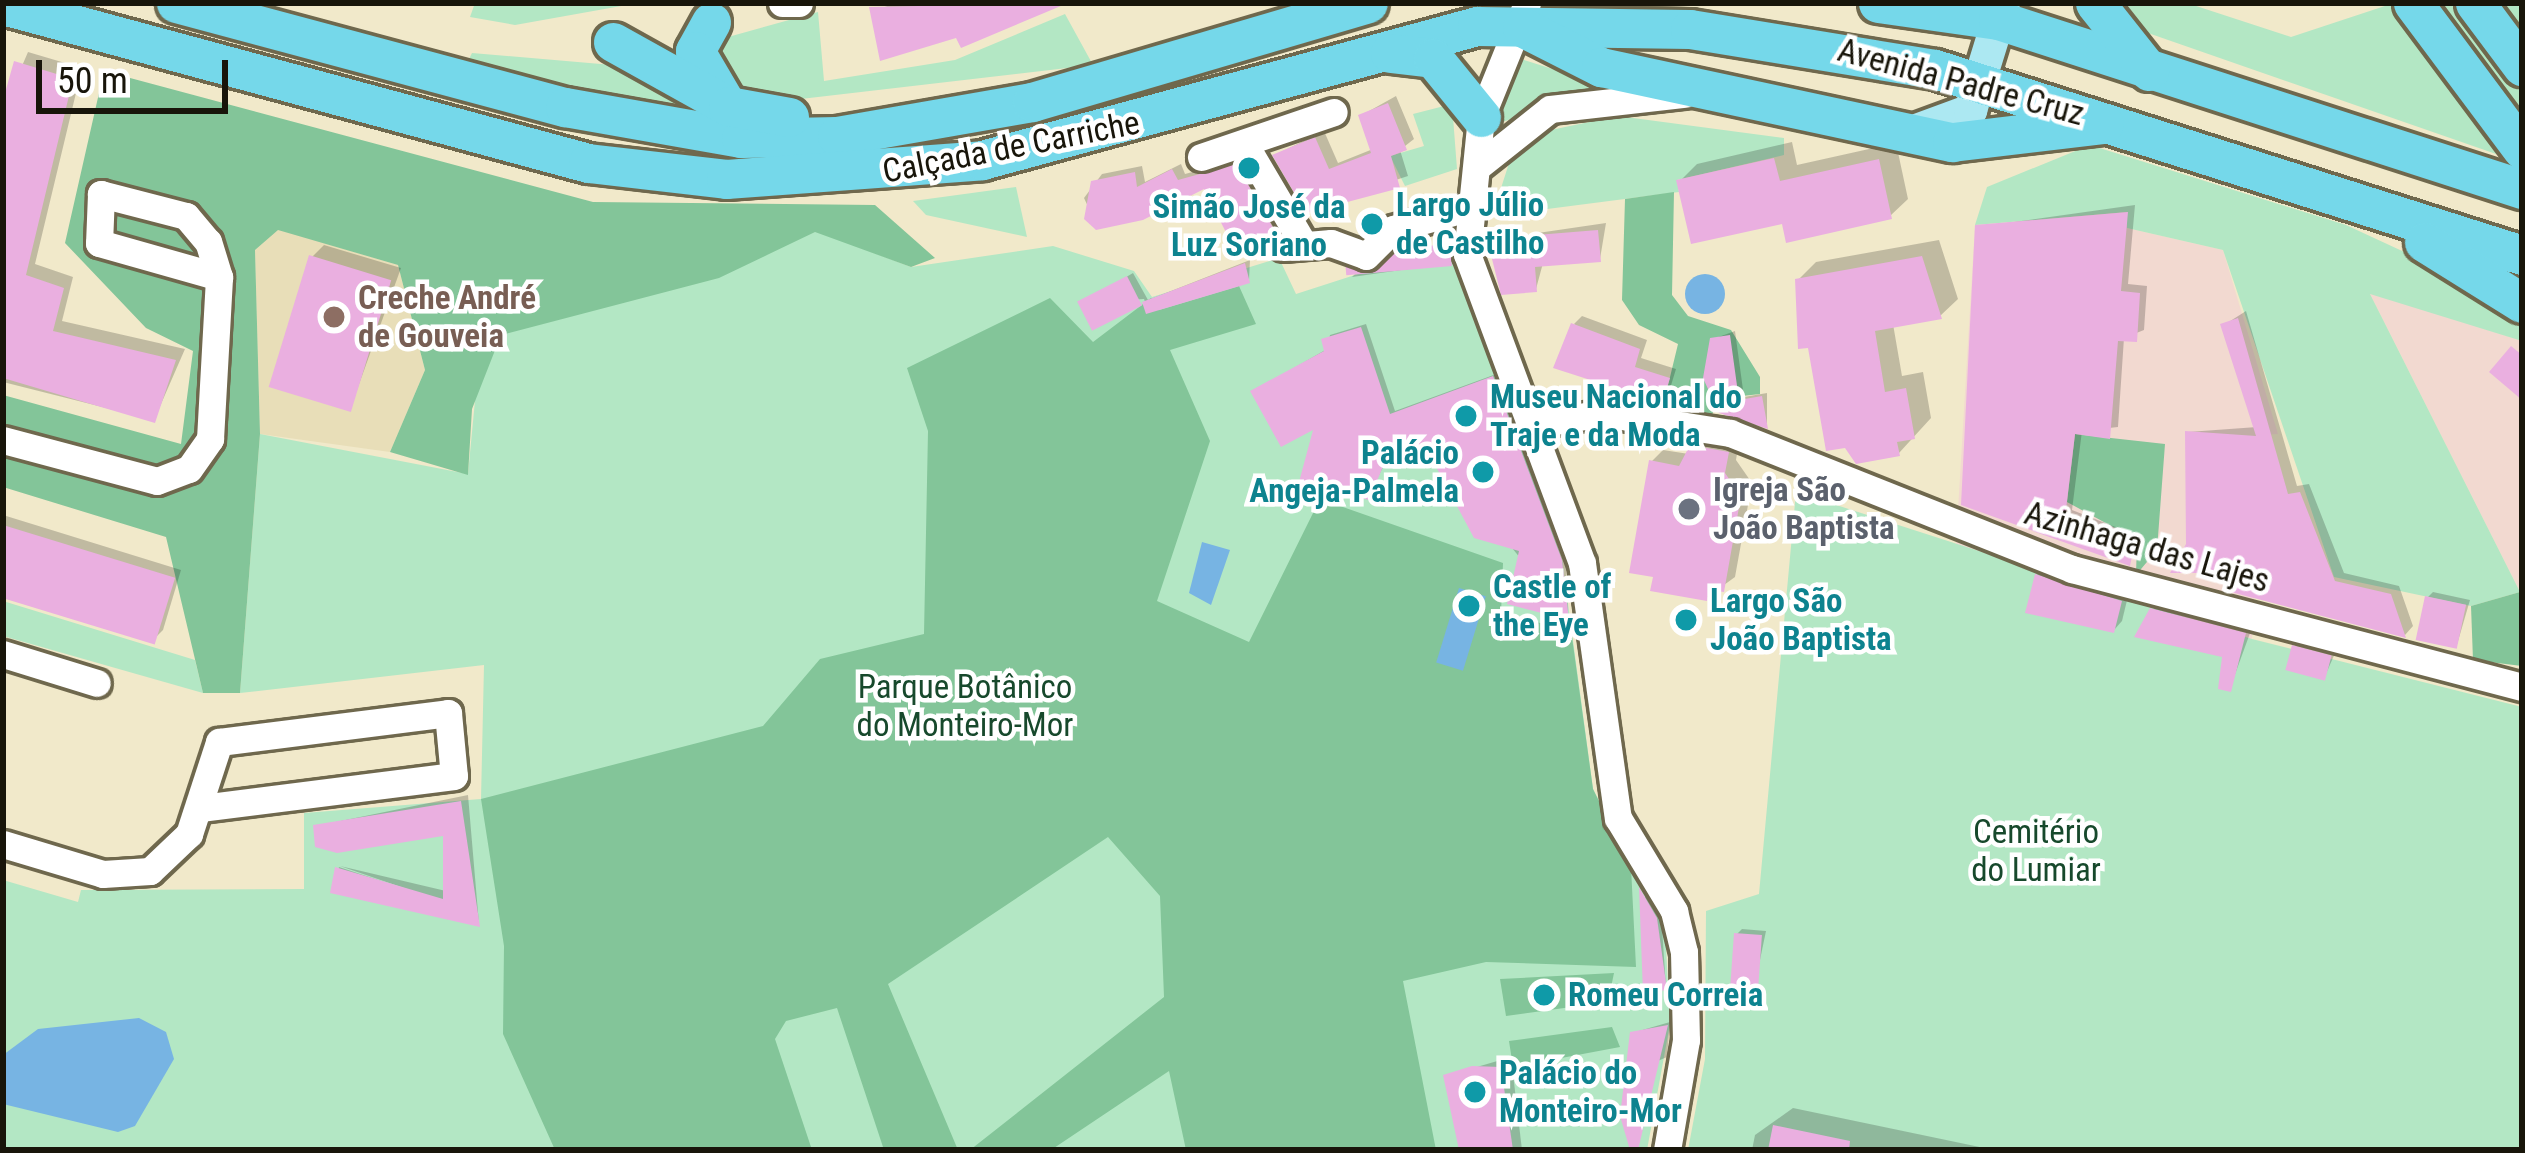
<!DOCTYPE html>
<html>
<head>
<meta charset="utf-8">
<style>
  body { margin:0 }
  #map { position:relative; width:2525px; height:1153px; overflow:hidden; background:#f1e9ca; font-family:"Roboto Condensed",sans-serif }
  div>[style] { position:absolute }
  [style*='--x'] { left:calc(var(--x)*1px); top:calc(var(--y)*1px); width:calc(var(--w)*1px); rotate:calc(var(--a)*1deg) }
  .industrial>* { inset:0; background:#f2d9d0 }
  .built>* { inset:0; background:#e8deb8 }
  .green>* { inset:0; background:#b3e7c4 }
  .forest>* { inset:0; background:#83c599 }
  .water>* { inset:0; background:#77b4e3; transform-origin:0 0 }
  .round { border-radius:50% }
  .shadow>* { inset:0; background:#0003 }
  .building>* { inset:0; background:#eaafe0; transform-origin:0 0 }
  .roads { filter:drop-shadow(3px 0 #6f684d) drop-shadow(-3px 0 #6f684d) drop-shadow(0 3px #6f684d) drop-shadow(0 -3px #6f684d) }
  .minor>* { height:27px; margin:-13.5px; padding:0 13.5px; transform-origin:13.5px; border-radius:13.5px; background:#fff }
  .major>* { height:33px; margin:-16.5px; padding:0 16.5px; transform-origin:16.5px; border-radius:16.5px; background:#ace8f2 }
  .highway>* { height:39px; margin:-19.5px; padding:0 19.5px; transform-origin:19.5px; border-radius:19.5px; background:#75d8ea }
  .dots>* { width:33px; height:33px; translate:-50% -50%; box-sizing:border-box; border:6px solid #fff; border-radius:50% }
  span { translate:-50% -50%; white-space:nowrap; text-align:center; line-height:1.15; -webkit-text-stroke:9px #fff; paint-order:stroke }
  .street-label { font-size:33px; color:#18150a }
  .culture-label { font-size:33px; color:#0d838f; font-weight:700 }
  .left { translate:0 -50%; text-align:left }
  .right { translate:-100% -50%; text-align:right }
  .education-label { font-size:33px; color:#785e54; font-weight:700 }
  .worship-label { font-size:33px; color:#5b616d; font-weight:700 }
  .park-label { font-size:33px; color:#17492c }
  .frame { position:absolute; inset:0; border:6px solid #18150a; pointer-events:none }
  .scale { position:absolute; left:36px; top:60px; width:192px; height:54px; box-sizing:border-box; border:6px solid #18150a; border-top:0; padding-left:15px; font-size:36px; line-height:42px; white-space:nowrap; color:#18150a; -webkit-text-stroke:9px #fff; paint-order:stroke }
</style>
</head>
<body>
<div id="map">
  <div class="industrial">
    <i style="clip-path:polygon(2128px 212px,2127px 228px,2223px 250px,2278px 434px,2262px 435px,2252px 639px,1956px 544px,1975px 225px)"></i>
    <i style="clip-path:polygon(2369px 292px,2522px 341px,2522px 598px,2520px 592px)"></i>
  </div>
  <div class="built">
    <i style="clip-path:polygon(278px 229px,398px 265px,425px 370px,390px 452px,260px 434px,255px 250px)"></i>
  </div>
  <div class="green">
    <i style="clip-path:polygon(475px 3px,638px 3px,515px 25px,470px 17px)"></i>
    <i style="clip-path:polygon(2120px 3px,2187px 3px,2291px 37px,2394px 3px,2522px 3px,2522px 163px,2148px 33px)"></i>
    <i style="clip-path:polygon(818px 12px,824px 81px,955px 60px,1065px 14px,1093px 65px,749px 105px,714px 58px,721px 39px)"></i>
    <i style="clip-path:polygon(472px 53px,624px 66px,727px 119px,647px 109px,468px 61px)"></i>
    <i style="clip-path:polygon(1521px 59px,1597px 83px,1603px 89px,1499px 123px,1493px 114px)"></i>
    <i style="clip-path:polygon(1452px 104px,1457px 169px,1405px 186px,1390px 156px,1424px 146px,1413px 114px)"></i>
    <i style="clip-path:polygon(1618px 116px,1784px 138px,1784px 155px,1677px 180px,1679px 192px,1492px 216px,1511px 157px,1546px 131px)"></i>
    <i style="clip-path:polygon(2090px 145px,2346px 225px,2467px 281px,2522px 324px,2522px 341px,2370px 294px,2520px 592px,2471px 606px,2334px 577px,2223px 250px,2127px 228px,2127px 212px,1975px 225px,1987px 187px)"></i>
    <i style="clip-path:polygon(1016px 187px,1027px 237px,926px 215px,913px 201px)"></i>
    <i style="clip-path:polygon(642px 205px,759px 209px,911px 267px,1053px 246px,1134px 271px,1152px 297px,1279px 258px,1296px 294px,1451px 244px,1562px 559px,1593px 789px,1665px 928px,1670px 1024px,1647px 1150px,3px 1150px,3px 880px,78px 902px,81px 890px,304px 889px,304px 813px,481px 799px,484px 665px,240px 693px,260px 434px,468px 474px,476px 390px,509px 318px)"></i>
    <i style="clip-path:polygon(1796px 492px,2252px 639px,2522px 707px,2522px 1150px,1688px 1150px,1705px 1059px,1706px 911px,1759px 894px)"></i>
    <i style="clip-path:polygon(3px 601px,195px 660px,203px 693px,3px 636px)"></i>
  </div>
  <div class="forest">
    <i style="clip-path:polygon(104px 71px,593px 202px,875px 205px,935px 258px,911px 267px,815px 232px,719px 278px,501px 335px,472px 409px,468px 475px,390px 452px,425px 370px,398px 265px,278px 230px,255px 250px,260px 434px,240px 693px,203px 693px,166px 537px,3px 487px,3px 395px,181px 444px,193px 351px,146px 328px,65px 243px)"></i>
    <i style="clip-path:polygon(1674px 192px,1672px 295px,1688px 316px,1731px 330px,1760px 377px,1760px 394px,1716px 399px,1711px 420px,1663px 406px,1678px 344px,1639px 325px,1622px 300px,1625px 199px)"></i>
    <i style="clip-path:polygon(1239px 286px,1256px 324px,1170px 350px,1210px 441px,1157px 601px,1249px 642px,1320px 499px,1503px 563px,1501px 614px,1571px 630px,1593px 789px,1631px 867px,1636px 967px,1486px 962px,1403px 981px,1436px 1150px,1186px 1150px,1169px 1071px,1051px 1150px,970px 1150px,1164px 997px,1160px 896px,1108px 837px,888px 984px,958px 1150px,884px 1150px,837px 1008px,786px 1021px,775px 1039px,812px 1150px,555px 1150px,503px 1034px,504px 946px,481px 799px,763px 726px,820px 659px,924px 634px,928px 431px,907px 368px,1050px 298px,1093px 342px,1151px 298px,1159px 310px)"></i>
    <i style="clip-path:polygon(2075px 434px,2165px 444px,2157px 550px,2136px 575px,2137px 540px,2067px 502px)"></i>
    <i style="clip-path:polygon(2520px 592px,2522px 666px,2473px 660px,2471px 606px)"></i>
    <i style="clip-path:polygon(1614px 973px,1608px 1002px,1506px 1016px,1500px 979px)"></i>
    <i style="clip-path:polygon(1612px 1027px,1620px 1047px,1513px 1067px,1509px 1041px)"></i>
  </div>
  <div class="water">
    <i class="round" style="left:1685px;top:274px;width:40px;height:40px"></i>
    <i style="clip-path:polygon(1202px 542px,1230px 550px,1211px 605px,1189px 593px)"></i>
    <i style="left:1459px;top:588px;width:28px;height:78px;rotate:17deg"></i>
    <i style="clip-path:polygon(139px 1018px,166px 1032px,174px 1059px,135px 1126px,118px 1132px,3px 1104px,3px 1055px,38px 1029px)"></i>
  </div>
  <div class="shadow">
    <i style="clip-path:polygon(877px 3px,1052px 4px,958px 34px)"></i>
    <i style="clip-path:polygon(28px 52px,82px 68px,35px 264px,73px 277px,62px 321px,185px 349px,154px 420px,3px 382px,3px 110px)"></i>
    <i style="clip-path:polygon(1396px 96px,1414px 139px,1400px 150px,1408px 176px,1307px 209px,1275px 155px,1324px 131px,1338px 163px,1373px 149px,1362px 115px)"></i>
    <i style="clip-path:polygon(1792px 142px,1797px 165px,1896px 143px,1908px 199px,1890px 216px,1784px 220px,1680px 181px,1697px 164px)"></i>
    <i style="clip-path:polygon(1244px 158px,1281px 221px,1273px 229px,1206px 185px,1097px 226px,1084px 198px,1102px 174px,1142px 166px,1145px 182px,1181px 164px,1185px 174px)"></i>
    <i style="clip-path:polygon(2135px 205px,2128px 284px,2147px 286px,2144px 330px,2124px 338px,2118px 427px,2082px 431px,2072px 510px,2141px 537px,2129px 562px,1964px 503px,1978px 227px)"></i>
    <i style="clip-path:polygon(1606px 223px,1600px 259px,1543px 263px,1536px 289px,1490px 240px)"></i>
    <i style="clip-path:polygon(1939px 240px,1958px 299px,1940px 316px,1893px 324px,1902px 376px,1923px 372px,1931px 418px,1899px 453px,1798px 280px,1816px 262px)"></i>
    <i style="clip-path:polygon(1455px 241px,1451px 263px,1352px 277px,1357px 272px)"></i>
    <i style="clip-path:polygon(324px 245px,401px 268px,350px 409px,312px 257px)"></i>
    <i style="clip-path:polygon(1250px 260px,1249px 280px,1148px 310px,1144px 299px,1082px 303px,1133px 273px,1148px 300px)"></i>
    <i style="clip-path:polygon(2246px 311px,2297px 486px,2309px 484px,2344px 573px,2399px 586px,2413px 626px,2405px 635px,2189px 545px,2188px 432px,2257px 427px,2224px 325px)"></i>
    <i style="clip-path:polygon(1582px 316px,1647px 340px,1641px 358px,1676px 369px,1669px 392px,1660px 400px,1574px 324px)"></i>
    <i style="clip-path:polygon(1366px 324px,1395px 411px,1499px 373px,1566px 553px,1568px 617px,1427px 443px,1389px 455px,1368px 497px,1318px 424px,1254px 391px,1327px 349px,1330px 335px)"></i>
    <i style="clip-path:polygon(1735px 331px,1744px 397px,1767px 393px,1767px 425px,1706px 378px,1713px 339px)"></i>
    <i style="clip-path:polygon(1705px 434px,1739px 441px,1736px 460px,1752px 483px,1735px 577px,1706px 598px,1651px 462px,1663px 450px,1689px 454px)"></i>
    <i style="clip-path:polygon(3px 515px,181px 570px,163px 630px,154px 639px,3px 592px)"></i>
    <i style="clip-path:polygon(2046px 566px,2129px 592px,2122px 621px,2114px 630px,2037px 575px)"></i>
    <i style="clip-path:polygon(2433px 592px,2470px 600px,2456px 648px,2427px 598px)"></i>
    <i style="clip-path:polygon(2162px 601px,2253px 625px,2230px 688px,2226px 654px,2152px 610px)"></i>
    <i style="clip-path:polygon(2300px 641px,2336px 651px,2325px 676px,2294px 647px)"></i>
    <i style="clip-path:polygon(468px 795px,479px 924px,333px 890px,339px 867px,456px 906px,340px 866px,446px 891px,446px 833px,337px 850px,317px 845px,316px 826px)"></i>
    <i style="clip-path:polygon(1645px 885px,1661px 912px,1666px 988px,1646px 989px)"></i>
    <i style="clip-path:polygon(1742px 929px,1766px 931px,1756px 979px,1737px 934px)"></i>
    <i style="clip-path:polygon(1670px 1022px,1667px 1057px,1653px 1063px,1632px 1150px,1632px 1033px)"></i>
    <i style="clip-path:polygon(1511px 1057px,1522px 1150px,1463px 1150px,1446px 1076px)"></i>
    <i style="clip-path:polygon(1793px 1108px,1994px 1150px,1752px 1150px,1755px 1135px)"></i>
  </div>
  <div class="building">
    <i style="clip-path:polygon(1068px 3px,961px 48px,956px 38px,880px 61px,869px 7px)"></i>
    <i style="clip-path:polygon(14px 61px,73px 79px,26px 275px,64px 288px,53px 331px,176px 360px,155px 423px,3px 378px,3px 100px)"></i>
    <i style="clip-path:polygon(1388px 103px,1407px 150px,1391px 156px,1400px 188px,1306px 213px,1272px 155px,1315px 137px,1329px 169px,1371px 153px,1358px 115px)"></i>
    <i style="clip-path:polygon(1774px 158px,1780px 181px,1879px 159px,1892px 219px,1786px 243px,1782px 224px,1691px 244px,1676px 180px)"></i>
    <i style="clip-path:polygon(1236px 164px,1275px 231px,1238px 256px,1204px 189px,1143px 220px,1096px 230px,1084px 219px,1091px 181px,1135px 172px,1137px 187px,1172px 169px,1178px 180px)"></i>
    <i style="clip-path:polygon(2128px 212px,2121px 291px,2140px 293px,2137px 342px,2118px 341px,2110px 439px,2075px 434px,2065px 518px,2134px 546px,2130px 566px,1961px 505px,1975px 225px)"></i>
    <i style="clip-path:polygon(1598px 230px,1601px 262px,1535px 267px,1537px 292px,1501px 295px,1487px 239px)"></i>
    <i style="left:1450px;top:244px;width:22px;height:106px;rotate:85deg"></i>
    <i style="left:309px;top:255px;width:86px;height:138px;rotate:17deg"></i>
    <i style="clip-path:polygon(1922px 256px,1942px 319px,1875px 331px,1885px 392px,1906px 388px,1915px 439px,1897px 442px,1900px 456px,1856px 464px,1845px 448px,1826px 451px,1808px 348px,1798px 349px,1795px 279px)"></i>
    <i style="clip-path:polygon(1245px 263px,1250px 283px,1146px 314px,1142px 302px)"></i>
    <i style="left:1127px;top:276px;width:33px;height:56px;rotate:63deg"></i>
    <i style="clip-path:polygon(2238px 318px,2288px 494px,2300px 492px,2335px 581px,2391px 594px,2406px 638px,2231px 592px,2234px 573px,2170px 573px,2186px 544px,2185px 431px,2256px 436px,2220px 324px)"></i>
    <i style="clip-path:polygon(1571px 323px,1640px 349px,1635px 367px,1670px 378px,1662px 403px,1553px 368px)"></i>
    <i style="clip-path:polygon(1361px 327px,1390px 414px,1493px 376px,1562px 560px,1569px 620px,1507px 604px,1519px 551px,1474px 538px,1425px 446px,1387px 457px,1369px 500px,1299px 482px,1313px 430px,1281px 447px,1250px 391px,1324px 351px,1321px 339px)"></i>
    <i style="clip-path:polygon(1730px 335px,1739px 400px,1762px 396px,1768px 429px,1719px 413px,1703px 378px,1710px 338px)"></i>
    <i style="clip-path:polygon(2511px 346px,2522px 355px,2522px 400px,2489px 372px)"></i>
    <i style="clip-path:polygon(1690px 445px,1729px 452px,1725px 473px,1741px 496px,1724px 592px,1709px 590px,1707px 601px,1650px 591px,1653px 577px,1629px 573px,1649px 460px,1679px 466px)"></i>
    <i style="left:3px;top:525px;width:180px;height:70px;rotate:17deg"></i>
    <i style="clip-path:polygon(2035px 574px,2122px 601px,2114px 633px,2025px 613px)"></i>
    <i style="left:2425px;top:596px;width:42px;height:45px;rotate:12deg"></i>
    <i style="clip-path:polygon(2150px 608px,2246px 633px,2231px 692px,2218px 689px,2222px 657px,2134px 637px)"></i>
    <i style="left:2292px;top:645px;width:41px;height:26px;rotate:15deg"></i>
    <i style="clip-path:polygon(461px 801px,480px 927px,330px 893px,335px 867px,443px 899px,443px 836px,337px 853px,315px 847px,313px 825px)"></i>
    <i style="clip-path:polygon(1639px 887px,1657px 918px,1667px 990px,1643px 993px)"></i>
    <i style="left:1734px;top:933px;width:28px;height:52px;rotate:4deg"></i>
    <i style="clip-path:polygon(1668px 1025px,1638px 1150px,1630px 1150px,1620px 1116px,1630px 1032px)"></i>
    <i style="clip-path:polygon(1472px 1066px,1501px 1067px,1513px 1150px,1459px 1150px,1443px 1075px)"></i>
    <i style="clip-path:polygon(1773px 1125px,1850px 1141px,1849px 1150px,1768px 1150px)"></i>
  </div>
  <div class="roads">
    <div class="minor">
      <i style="--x:782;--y:3;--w:17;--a:0"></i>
      <i style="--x:1527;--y:3;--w:123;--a:112"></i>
      <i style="--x:1481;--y:117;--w:138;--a:95.8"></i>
      <i style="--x:1467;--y:254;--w:330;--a:69.6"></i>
      <i style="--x:1582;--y:563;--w:258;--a:82"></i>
      <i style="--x:1618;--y:818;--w:109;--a:58.9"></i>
      <i style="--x:1674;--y:911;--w:42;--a:76.3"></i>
      <i style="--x:1684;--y:952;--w:88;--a:88.7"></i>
      <i style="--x:1686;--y:1040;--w:112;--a:99.8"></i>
      <i style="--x:1244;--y:143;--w:118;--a:59.5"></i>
      <i style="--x:1201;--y:157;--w:140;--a:-18.7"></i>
      <i style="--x:1477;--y:167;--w:93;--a:-38.5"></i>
      <i style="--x:1550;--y:109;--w:135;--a:-6.4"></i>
      <i style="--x:1283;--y:247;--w:48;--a:-4.8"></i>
      <i style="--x:1331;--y:243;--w:37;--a:20"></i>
      <i style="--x:1366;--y:256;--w:38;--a:-45"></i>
      <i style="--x:1393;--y:229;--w:77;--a:-15.8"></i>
      <i style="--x:1537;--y:424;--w:67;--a:-9.5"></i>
      <i style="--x:1603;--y:413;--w:129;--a:8.9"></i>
      <i style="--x:1730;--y:433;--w:368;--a:21.7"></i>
      <i style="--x:2072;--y:569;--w:465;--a:14.7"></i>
      <i style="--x:3;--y:440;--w:159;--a:14.9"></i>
      <i style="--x:157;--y:481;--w:34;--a:-21"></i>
      <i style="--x:189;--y:469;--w:37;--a:-55"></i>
      <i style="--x:210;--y:439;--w:162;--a:-86.8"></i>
      <i style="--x:219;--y:277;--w:37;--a:-107"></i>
      <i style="--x:208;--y:242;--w:34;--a:-130"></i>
      <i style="--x:186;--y:216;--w:88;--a:-165.5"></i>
      <i style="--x:101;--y:194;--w:49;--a:92.3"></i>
      <i style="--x:99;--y:243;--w:125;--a:15.8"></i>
      <i style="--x:3;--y:654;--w:98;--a:17.1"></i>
      <i style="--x:3;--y:844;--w:104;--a:16.7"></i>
      <i style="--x:103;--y:874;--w:47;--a:-3.7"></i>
      <i style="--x:150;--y:871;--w:54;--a:-43.5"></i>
      <i style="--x:189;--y:834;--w:97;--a:-71.9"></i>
      <i style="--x:219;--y:742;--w:231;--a:-7.2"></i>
      <i style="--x:448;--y:713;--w:63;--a:84.6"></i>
      <i style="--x:454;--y:776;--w:256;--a:172.8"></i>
    </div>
    <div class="major">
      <i style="--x:1916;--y:130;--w:58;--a:-20.3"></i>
      <i style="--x:1970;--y:110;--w:112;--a:-72.9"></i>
    </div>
    <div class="highway">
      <i style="--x:176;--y:3;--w:403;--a:15"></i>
      <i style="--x:565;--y:107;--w:179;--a:10"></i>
      <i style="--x:741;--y:138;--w:96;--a:-1.2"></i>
      <i style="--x:837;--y:136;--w:198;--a:-9.9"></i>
      <i style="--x:1032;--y:102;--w:350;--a:-16.4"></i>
      <i style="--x:1878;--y:3;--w:121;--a:8.1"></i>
      <i style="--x:1998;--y:20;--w:551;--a:17.88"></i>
      <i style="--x:2095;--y:3;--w:87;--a:51.5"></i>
      <i style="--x:2413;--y:3;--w:182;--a:53.3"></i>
      <i style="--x:2475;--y:3;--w:79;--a:53.3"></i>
      <i style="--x:3;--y:5;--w:606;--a:15.11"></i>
      <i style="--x:588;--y:163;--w:139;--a:6.6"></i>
      <i style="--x:726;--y:179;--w:257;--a:-4.2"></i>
      <i style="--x:982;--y:160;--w:513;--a:-15.15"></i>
      <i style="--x:1477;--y:26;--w:213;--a:0.8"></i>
      <i style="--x:1690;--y:29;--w:248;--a:9.3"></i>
      <i style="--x:1935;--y:69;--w:616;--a:17.58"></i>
      <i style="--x:711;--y:22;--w:33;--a:119"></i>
      <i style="--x:695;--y:51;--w:59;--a:59.5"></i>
      <i style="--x:1522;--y:27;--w:89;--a:26.9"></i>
      <i style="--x:1601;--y:67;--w:359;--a:12.1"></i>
      <i style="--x:1952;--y:142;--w:153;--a:-6.8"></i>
      <i style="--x:613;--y:42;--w:132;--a:29.1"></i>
      <i style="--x:728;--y:106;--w:62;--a:10.2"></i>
      <i style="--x:1390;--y:53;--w:43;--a:6.6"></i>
      <i style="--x:1433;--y:58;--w:76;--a:50.9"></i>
      <i style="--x:2424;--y:242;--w:115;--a:31.9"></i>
    </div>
  </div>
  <div class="dots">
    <i style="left:1249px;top:168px;background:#0f9aa8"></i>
    <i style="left:1372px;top:224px;background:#0f9aa8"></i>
    <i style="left:334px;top:317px;background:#8d6e63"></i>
    <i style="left:1466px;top:416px;background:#0f9aa8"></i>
    <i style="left:1483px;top:472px;background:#0f9aa8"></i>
    <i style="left:1689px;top:509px;background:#6b7280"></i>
    <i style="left:1469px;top:606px;background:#0f9aa8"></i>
    <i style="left:1686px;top:620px;background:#0f9aa8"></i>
    <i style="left:1544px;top:995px;background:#0f9aa8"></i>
    <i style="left:1475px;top:1092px;background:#0f9aa8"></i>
  </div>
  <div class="street-label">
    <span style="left:1961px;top:82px;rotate:15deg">Avenida Padre Cruz</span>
    <span style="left:1011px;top:147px;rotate:-11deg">Calçada de Carriche</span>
    <span style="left:2147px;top:547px;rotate:16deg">Azinhaga das Lajes</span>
  </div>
  <div class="culture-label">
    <span class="left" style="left:1396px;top:224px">Largo Júlio<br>de Castilho</span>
    <span style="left:1249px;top:226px">Simão José da<br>Luz Soriano</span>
    <span class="left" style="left:1490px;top:416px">Museu Nacional do<br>Traje e da Moda</span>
    <span class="right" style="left:1459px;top:472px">Palácio<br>Angeja-Palmela</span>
    <span class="left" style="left:1493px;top:606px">Castle of<br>the Eye</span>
    <span class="left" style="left:1710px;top:620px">Largo São<br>João Baptista</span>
    <span class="left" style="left:1568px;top:995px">Romeu Correia</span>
    <span class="left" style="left:1499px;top:1092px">Palácio do<br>Monteiro-Mor</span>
  </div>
  <div class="education-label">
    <span class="left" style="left:358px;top:317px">Creche André<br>de Gouveia</span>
  </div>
  <div class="worship-label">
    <span class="left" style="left:1713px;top:509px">Igreja São<br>João Baptista</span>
  </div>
  <div class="park-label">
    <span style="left:965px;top:706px">Parque Botânico<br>do Monteiro-Mor</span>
    <span style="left:2036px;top:851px">Cemitério<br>do Lumiar</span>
  </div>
  <div class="frame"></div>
  <div class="scale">50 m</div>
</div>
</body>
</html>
